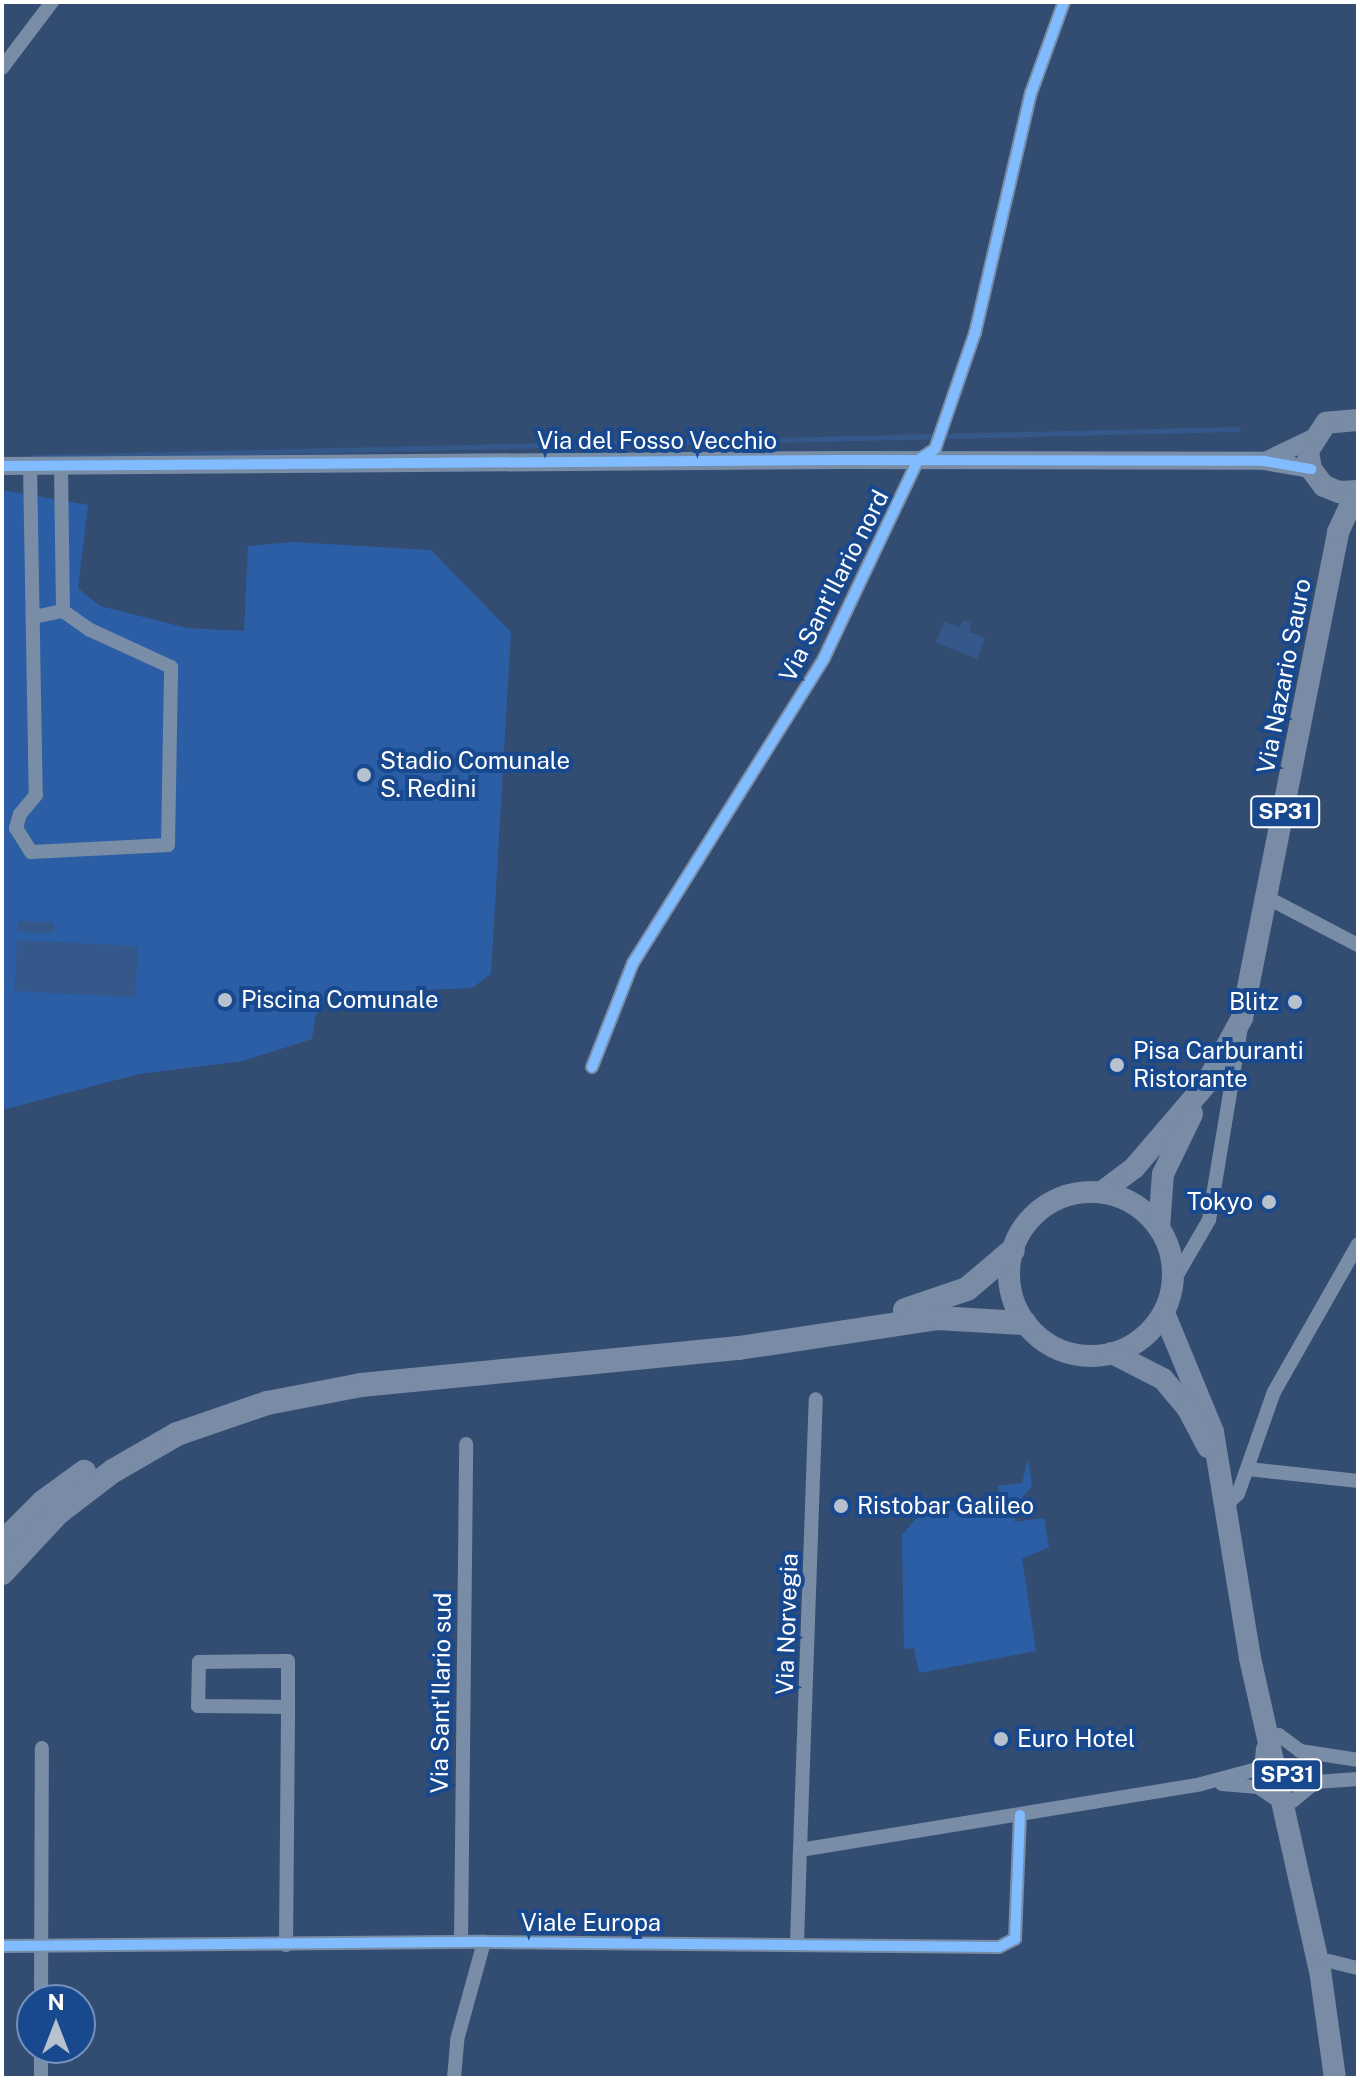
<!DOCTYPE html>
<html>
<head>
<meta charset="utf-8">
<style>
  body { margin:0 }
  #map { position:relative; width:1360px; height:2080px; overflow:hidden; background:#334d72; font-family:"Public Sans",sans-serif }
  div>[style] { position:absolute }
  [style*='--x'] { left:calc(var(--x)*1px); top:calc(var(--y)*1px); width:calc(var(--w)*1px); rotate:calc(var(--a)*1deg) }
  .green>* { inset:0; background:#2b5ea4 }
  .water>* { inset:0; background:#35588a; transform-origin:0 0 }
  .stream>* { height:5px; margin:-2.5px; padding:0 2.5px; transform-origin:2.5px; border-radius:2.5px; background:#35588a }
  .minor>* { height:14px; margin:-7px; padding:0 7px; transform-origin:7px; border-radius:7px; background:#7a8da7 }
  .tertiary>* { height:18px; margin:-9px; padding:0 9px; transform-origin:9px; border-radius:9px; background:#7a8da7 }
  .primary>* { height:22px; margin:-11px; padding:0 11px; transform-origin:11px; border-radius:11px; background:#798ba5 }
  .primary>.ring { margin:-11px; padding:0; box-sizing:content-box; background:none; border:22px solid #798ba5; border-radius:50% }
  .trunk>* { height:24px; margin:-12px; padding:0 12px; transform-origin:12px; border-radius:12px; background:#7a8ca5 }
  .cycleway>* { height:10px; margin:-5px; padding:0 5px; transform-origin:5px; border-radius:5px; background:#80bcff }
  .dots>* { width:22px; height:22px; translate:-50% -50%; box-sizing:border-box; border:4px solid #18488d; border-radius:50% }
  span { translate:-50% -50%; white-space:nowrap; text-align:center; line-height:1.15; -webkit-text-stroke:8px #18488d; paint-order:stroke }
  .shield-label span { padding:2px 6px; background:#18488d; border:2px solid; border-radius:6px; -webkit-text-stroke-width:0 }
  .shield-label { font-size:22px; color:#fff; font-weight:700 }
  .street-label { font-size:24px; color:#fff }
  .poi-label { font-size:24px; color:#fff }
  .left { translate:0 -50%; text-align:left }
  .right { translate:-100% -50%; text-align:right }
  .frame { position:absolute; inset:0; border:4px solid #fff; pointer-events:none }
  .north { position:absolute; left:16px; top:1984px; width:80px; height:80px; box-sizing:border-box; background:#18488d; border:2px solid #7491bb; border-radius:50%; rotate:0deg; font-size:22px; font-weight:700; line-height:32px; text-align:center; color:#fff }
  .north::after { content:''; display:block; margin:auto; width:28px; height:36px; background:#b8c1ce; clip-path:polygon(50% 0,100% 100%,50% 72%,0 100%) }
</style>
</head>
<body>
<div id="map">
  <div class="green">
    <i style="clip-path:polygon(2px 490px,88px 505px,78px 588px,100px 606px,187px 628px,244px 631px,248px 546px,293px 542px,431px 550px,511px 632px,491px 974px,472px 988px,330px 994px,316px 1015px,312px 1039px,243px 1061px,139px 1074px,2px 1110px)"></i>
    <i style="clip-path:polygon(1028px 1458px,1032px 1486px,1013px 1509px,1015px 1522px,1044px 1518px,1049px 1547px,1022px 1559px,1036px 1651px,919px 1673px,914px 1648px,904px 1649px,902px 1535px,920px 1514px,1000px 1506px,998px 1486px,1022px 1483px)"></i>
  </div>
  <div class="water">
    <i style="clip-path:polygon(963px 621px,971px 623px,969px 632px,985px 637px,978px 659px,936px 643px,944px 622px,960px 627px)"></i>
    <i style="left:18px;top:921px;width:36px;height:11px;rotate:2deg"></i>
    <i style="left:17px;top:940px;width:121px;height:51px;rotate:3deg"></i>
  </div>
  <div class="stream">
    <i style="--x:35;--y:457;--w:1203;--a:-1.33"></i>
  </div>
  <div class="minor">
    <i style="--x:2;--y:68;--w:83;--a:-52.9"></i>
    <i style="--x:30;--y:466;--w:329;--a:89"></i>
    <i style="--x:36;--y:795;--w:25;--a:130"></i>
    <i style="--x:20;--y:814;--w:15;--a:106"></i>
    <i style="--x:16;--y:828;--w:28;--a:58"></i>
    <i style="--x:31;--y:852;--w:137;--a:-2.9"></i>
    <i style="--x:168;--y:845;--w:178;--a:-89"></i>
    <i style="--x:171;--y:667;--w:89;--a:-155.4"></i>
    <i style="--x:90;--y:630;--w:33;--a:-145"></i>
    <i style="--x:63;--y:611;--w:146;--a:-90.8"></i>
    <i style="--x:34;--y:617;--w:30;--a:-12"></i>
    <i style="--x:1268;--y:898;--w:102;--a:27.6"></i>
    <i style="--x:592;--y:1067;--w:112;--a:-68.5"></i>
    <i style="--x:633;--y:963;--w:360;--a:-57.9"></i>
    <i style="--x:824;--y:658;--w:219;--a:-64.6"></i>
    <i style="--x:918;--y:460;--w:20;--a:-33"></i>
    <i style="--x:935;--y:449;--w:123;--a:-71"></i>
    <i style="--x:975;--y:333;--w:246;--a:-76.9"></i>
    <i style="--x:1031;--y:93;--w:97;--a:-70.1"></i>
    <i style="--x:1173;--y:1282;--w:72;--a:-59.9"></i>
    <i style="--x:1209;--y:1220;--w:196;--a:-80.6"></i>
    <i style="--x:1248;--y:1469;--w:111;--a:6.2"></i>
    <i style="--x:1226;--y:1505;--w:16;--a:-43"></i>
    <i style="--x:1238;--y:1494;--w:108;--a:-70.6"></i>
    <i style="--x:1274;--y:1392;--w:170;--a:-60.4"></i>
    <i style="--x:1279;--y:1735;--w:26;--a:37"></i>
    <i style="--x:1300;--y:1751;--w:59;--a:8.8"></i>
    <i style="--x:1222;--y:1784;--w:36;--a:5"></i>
    <i style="--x:1258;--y:1787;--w:30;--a:34"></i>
    <i style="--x:1293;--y:1801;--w:30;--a:-40"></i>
    <i style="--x:1316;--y:1782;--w:42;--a:-4.1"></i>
    <i style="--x:800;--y:1850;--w:451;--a:-88"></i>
    <i style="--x:461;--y:1942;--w:498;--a:-89.4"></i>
    <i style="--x:797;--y:1944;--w:94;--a:-88.2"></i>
    <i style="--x:800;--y:1850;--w:406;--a:-9.3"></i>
    <i style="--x:1201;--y:1784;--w:62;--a:-14.9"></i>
    <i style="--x:1261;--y:1768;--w:20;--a:-84"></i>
    <i style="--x:286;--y:1945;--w:238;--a:-89.5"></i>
    <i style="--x:288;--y:1707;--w:46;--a:-90"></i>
    <i style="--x:288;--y:1661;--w:89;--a:179.4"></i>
    <i style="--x:199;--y:1662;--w:44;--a:91.3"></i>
    <i style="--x:198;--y:1706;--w:90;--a:0.6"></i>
    <i style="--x:2;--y:1946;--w:482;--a:-0.5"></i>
    <i style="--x:484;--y:1942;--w:515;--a:0.56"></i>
    <i style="--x:999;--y:1947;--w:18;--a:-27"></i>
    <i style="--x:1015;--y:1939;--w:124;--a:-87.7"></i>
    <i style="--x:1329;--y:1961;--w:30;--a:14"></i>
    <i style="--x:41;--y:2000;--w:252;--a:-89.8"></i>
    <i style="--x:41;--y:2048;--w:30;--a:90"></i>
    <i style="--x:454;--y:2078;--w:38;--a:-85"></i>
    <i style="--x:457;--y:2040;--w:102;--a:-74.6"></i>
  </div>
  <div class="tertiary">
    <i style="--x:1267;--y:460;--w:49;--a:-25.5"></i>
    <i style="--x:2;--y:466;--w:843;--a:-0.41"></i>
    <i style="--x:845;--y:460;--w:419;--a:0.1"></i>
    <i style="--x:1264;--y:461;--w:48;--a:9.7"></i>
  </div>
  <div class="primary">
    <i style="--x:1358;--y:420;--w:32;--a:175"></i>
    <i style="--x:1326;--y:423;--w:33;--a:123"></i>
    <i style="--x:1308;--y:451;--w:18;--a:81"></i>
    <i style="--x:1311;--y:469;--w:21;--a:53"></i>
    <i style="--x:1324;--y:486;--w:16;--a:22"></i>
    <i style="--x:1339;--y:492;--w:19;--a:-3"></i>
    <i style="--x:1102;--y:1192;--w:40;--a:-37"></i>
    <i style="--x:1134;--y:1168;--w:111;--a:-49.4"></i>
    <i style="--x:1206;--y:1084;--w:75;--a:-61.4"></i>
    <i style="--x:1242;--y:1018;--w:495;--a:-78.8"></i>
    <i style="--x:1338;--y:532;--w:45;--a:-65.1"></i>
    <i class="ring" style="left:1009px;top:1192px;width:142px;height:142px"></i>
    <i style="--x:1159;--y:1228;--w:54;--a:-85.8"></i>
    <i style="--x:1163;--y:1174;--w:67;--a:-64.2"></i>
    <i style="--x:1164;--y:1313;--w:129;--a:67.6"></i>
    <i style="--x:1213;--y:1432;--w:229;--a:80.7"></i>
    <i style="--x:1250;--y:1658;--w:320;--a:77.4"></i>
    <i style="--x:1320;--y:1970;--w:109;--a:82.1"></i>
    <i style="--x:1112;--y:1353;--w:57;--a:27"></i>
    <i style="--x:1163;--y:1379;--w:39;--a:50"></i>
    <i style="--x:1188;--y:1409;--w:43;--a:62.2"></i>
  </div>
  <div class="trunk">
    <i style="--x:905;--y:1310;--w:65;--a:-18.7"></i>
    <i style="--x:967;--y:1289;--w:60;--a:-40.3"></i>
    <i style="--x:2;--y:1543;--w:58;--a:-45"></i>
    <i style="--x:43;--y:1502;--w:51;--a:-36.2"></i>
    <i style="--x:2;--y:1573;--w:82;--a:-47"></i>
    <i style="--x:58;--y:1513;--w:69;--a:-37.4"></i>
    <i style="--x:113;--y:1471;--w:74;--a:-30"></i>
    <i style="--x:177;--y:1434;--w:95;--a:-19"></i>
    <i style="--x:267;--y:1403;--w:96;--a:-10.8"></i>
    <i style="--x:361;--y:1385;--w:380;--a:-5.6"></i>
    <i style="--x:739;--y:1348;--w:200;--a:-8.6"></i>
    <i style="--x:937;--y:1318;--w:88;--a:3.3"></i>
  </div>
  <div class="cycleway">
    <i style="--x:2;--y:466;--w:843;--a:-0.41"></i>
    <i style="--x:845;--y:460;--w:419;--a:0.1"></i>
    <i style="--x:1264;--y:461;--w:48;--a:9.7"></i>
    <i style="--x:592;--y:1067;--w:112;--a:-68.5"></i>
    <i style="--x:633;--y:963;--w:360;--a:-57.9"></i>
    <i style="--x:824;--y:658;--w:219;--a:-64.6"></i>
    <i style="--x:918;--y:460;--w:20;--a:-33"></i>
    <i style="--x:935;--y:449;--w:123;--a:-71"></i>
    <i style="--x:975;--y:333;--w:246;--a:-76.9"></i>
    <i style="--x:1031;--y:93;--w:97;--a:-70.1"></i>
    <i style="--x:2;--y:1946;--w:482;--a:-0.5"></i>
    <i style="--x:484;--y:1942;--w:515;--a:0.56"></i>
    <i style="--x:999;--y:1947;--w:18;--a:-27"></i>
    <i style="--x:1015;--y:1939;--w:124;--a:-87.7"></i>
  </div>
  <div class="dots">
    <i style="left:364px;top:775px;background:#b8c1ce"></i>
    <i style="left:225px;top:1000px;background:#b8c1ce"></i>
    <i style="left:1295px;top:1002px;background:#b8c1ce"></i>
    <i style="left:1117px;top:1065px;background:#b8c1ce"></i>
    <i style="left:1269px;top:1202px;background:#b8c1ce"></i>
    <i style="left:841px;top:1506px;background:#b8c1ce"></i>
    <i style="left:1001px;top:1739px;background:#b8c1ce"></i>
  </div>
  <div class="shield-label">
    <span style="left:1285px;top:812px">SP31</span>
    <span style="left:1287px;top:1775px">SP31</span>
  </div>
  <div class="street-label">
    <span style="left:657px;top:441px">Via del Fosso Vecchio</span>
    <span style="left:834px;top:586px;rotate:-63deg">Via Sant'Ilario nord</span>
    <span style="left:1284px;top:676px;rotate:-79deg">Via Nazario Sauro</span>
    <span style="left:787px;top:1624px;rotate:-88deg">Via Norvegia</span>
    <span style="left:441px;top:1693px;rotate:-89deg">Via Sant'Ilario sud</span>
    <span style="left:591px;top:1923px">Viale Europa</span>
  </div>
  <div class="poi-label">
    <span class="left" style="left:380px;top:775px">Stadio Comunale<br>S. Redini</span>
    <span class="left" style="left:241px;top:1000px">Piscina Comunale</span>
    <span class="right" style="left:1279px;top:1002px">Blitz</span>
    <span class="left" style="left:1133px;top:1065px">Pisa Carburanti<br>Ristorante</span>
    <span class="right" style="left:1253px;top:1202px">Tokyo</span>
    <span class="left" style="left:857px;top:1506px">Ristobar Galileo</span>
    <span class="left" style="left:1017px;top:1739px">Euro Hotel</span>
  </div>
  <div class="frame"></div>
  <div class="north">N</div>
</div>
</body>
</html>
